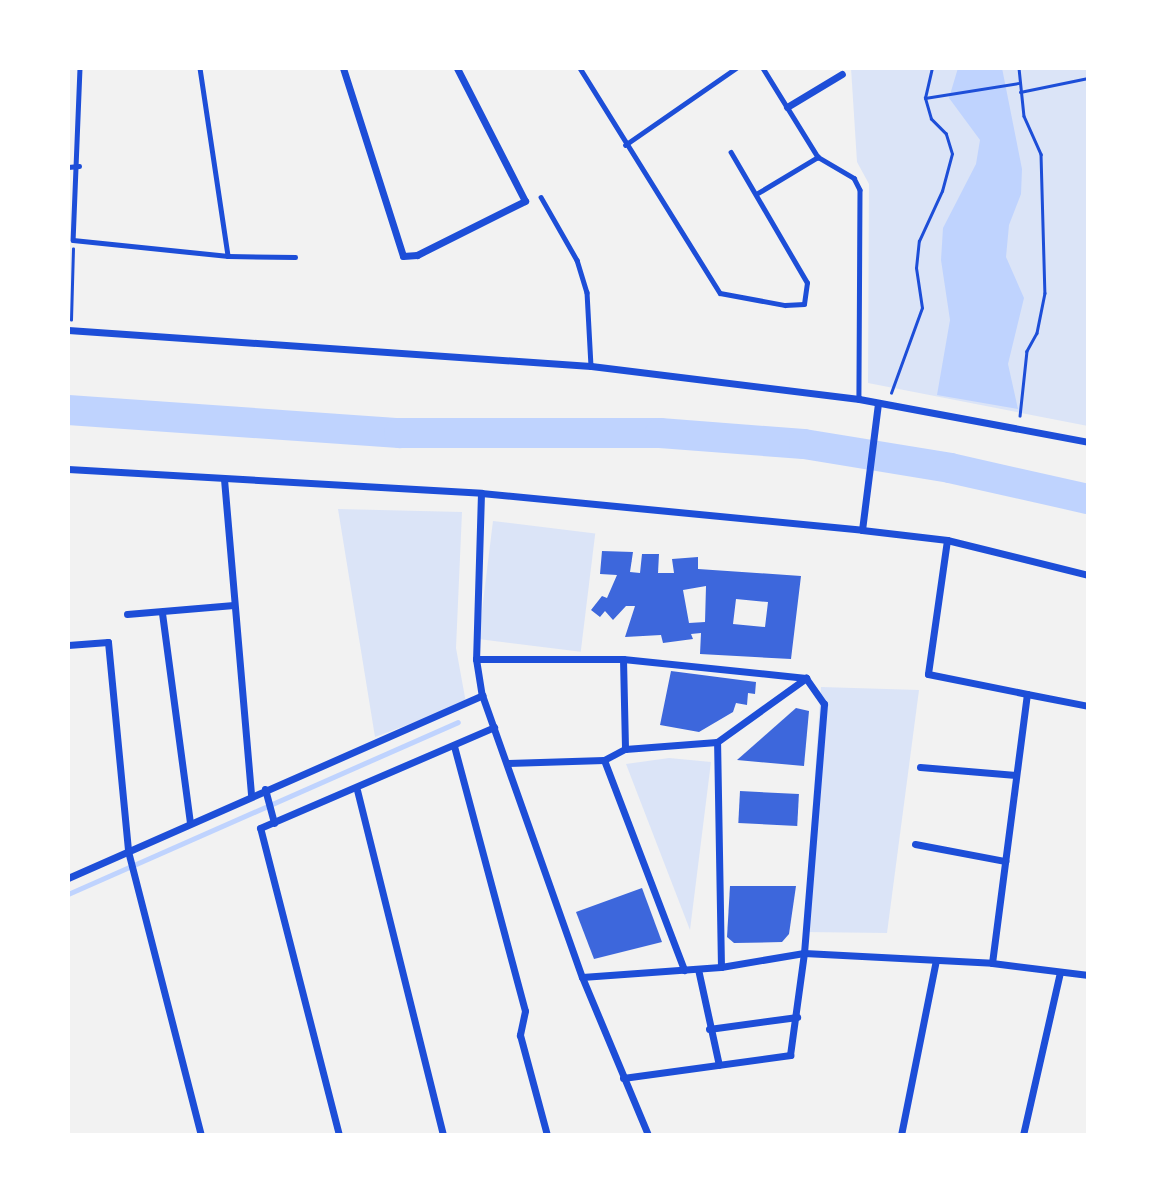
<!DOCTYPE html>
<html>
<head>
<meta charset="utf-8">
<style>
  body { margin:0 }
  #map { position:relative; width:1156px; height:1203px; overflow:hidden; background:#f2f2f2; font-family:"Sofia Sans Condensed",sans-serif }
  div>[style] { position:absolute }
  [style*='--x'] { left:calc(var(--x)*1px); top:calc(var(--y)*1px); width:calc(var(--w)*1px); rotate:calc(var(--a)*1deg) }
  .green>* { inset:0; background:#dbe4f7; transform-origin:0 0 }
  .water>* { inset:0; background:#bfd3fe }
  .stream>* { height:5px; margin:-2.5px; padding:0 2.5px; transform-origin:2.5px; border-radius:2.5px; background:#bfd3fe }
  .river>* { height:30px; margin:-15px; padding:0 15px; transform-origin:15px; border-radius:15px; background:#bfd3fe }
  .building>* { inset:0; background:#3d67dc; transform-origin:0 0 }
  .path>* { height:2.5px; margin:-1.25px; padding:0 1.25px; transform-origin:1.25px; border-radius:1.25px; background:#1d4ed8 }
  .service>* { height:4.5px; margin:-2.25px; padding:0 2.25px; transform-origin:2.25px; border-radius:2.25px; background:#1d4ed8 }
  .minor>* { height:7px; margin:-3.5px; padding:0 3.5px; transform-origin:3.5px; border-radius:3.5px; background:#1d4ed8 }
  span { translate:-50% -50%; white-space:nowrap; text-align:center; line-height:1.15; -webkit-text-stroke:7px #fff; paint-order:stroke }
  .frame { position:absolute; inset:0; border:70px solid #fff; pointer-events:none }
</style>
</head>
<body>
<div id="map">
  <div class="green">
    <i style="clip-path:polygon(851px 68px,1088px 68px,1088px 426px,868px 383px,869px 184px,857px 162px)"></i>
    <i style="clip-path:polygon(338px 509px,462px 512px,456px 648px,466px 703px,375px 737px)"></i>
    <i style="left:493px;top:521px;width:103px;height:119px;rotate:7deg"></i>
    <i style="clip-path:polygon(821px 687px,919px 690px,887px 933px,804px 932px)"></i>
    <i style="clip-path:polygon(669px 758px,711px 762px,690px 930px,626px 764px)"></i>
  </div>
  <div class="water">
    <i style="clip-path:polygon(958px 68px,1002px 68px,1022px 169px,1021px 194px,1009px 225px,1006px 257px,1024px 298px,1008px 364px,1018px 409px,937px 395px,950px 320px,941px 260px,943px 228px,976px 164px,980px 140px,949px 98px)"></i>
  </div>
  <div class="stream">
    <i style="--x:68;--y:894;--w:426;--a:-23.8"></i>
  </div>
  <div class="river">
    <i style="--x:68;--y:410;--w:332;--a:4"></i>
    <i style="--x:399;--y:433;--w:261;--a:0"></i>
    <i style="--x:660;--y:433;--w:144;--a:4.4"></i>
    <i style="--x:804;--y:444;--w:148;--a:9.3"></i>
    <i style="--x:950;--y:468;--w:141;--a:12.7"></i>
  </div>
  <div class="building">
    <i style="clip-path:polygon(evenodd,602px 551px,633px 552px,630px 572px,640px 573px,642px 554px,659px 554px,658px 573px,674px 573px,672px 559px,698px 557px,698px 569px,801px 576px,791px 659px,700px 654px,701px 633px,691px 634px,693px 639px,663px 643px,661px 635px,625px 637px,635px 606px,626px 606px,613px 620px,605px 611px,600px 617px,591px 610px,602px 596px,607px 598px,617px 575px,600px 574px,602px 551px,706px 586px,705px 622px,689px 623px,683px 590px,706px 586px,602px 551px,736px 599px,768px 602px,765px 627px,733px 624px,736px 599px)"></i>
    <i style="clip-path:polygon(671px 671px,756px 682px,755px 694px,748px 693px,747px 705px,736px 703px,733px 712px,699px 732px,660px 725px)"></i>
    <i style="clip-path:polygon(796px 708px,809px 711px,804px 766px,737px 760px)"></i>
    <i style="left:740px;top:791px;width:59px;height:32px;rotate:3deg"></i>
    <i style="clip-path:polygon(730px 886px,796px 886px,789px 934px,782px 942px,734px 943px,727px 937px)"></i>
    <i style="clip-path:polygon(642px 888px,662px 942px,594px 959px,576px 912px)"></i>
  </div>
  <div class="path">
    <i style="--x:1019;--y:68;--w:48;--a:84.1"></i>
    <i style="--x:1024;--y:116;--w:42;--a:65.9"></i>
    <i style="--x:1041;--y:154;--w:139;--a:88.4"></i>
    <i style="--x:1045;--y:293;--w:41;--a:101.3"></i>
    <i style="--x:1037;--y:333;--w:21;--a:119"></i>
    <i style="--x:1027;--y:351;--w:65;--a:96.1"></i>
    <i style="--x:1020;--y:92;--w:69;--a:-11.6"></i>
    <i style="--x:925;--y:98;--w:95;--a:-9.1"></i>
    <i style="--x:71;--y:320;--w:71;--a:-88.4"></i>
    <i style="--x:891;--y:393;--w:90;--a:-70"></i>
    <i style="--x:922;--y:308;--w:40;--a:-98.5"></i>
    <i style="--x:916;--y:268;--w:27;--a:-84"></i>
    <i style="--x:919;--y:241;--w:55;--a:-65.3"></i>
    <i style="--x:942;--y:191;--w:38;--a:-75"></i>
    <i style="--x:952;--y:154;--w:21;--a:-107"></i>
    <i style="--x:946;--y:134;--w:21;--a:-135"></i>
    <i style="--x:931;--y:119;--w:22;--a:-106"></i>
    <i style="--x:925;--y:98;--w:31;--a:-77"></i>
  </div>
  <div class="service">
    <i style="--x:80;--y:68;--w:172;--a:92.3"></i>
    <i style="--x:73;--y:240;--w:156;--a:5.9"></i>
    <i style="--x:228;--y:256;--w:67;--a:0.9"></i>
    <i style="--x:200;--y:68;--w:190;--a:81.5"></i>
    <i style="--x:580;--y:68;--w:265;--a:58.1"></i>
    <i style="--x:720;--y:293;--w:66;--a:10.5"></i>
    <i style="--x:785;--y:305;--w:19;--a:-3"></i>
    <i style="--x:804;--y:304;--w:21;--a:-82"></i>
    <i style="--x:807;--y:283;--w:151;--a:-120.3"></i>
    <i style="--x:763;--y:68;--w:105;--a:58.3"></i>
    <i style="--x:818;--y:157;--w:42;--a:30.3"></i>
    <i style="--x:854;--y:178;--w:13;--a:63"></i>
    <i style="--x:860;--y:190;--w:209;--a:90.3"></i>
    <i style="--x:625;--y:145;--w:135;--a:-34.7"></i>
    <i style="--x:68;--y:167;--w:11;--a:-5"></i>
    <i style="--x:758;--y:193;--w:70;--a:-31"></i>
    <i style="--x:541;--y:197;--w:73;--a:60.3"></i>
    <i style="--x:577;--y:260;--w:34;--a:73"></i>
    <i style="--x:587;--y:292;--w:74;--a:86.9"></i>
  </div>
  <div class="minor">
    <i style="--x:343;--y:68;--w:197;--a:72.3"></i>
    <i style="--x:403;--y:256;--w:14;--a:-4"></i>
    <i style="--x:417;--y:255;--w:121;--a:-26.6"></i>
    <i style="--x:525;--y:201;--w:149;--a:-117.1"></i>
    <i style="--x:787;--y:107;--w:64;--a:-31"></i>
    <i style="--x:68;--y:330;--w:524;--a:3.94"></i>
    <i style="--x:591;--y:366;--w:270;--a:7"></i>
    <i style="--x:859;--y:399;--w:233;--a:10.6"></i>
    <i style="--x:68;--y:469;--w:414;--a:3.3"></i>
    <i style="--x:481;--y:493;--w:383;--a:5.5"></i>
    <i style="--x:862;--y:530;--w:86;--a:6.7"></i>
    <i style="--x:947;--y:540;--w:145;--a:13.9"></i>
    <i style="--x:224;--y:479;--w:318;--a:85.1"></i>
    <i style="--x:481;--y:493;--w:166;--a:91.7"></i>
    <i style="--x:476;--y:659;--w:36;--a:81"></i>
    <i style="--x:482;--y:695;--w:299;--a:70.5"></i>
    <i style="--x:582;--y:977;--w:171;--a:67.3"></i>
    <i style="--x:862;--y:530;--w:128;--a:-82.8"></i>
    <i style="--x:947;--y:540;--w:135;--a:98.1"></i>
    <i style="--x:928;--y:674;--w:101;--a:11.4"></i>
    <i style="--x:162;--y:613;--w:212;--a:82.4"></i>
    <i style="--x:127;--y:614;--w:107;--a:-4.8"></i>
    <i style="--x:68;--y:645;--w:40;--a:-4.3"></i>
    <i style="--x:108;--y:642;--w:210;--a:84.5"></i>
    <i style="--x:128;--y:851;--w:293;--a:75.6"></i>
    <i style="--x:476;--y:659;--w:147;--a:0"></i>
    <i style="--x:623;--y:659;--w:184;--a:5.9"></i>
    <i style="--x:623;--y:659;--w:90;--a:88.7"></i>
    <i style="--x:625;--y:749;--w:92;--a:-4.4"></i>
    <i style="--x:454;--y:746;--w:274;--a:75"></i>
    <i style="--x:525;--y:1011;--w:25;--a:102"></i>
    <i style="--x:520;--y:1035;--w:104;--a:74.9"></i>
    <i style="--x:604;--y:760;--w:24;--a:-28"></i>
    <i style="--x:508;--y:763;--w:96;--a:-1.8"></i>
    <i style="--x:604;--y:760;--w:225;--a:69.1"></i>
    <i style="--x:920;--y:767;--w:96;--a:4.8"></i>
    <i style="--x:265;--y:789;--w:35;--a:75"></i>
    <i style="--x:357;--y:790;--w:356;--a:76"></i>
    <i style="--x:915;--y:844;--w:92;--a:10.7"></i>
    <i style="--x:68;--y:878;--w:453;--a:-23.8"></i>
    <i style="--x:992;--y:963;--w:271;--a:-82.6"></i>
    <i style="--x:1027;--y:694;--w:62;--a:11.1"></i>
    <i style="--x:721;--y:967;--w:225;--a:-91"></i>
    <i style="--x:717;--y:742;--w:110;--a:-35.7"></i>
    <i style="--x:698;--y:969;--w:98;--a:77.7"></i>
    <i style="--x:582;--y:977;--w:139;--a:-4.1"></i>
    <i style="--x:721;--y:967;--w:84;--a:-9.6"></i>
    <i style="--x:804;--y:953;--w:188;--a:3"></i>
    <i style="--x:992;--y:963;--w:97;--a:7.1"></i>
    <i style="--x:709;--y:1029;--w:89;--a:-7.8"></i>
    <i style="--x:623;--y:1078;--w:169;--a:-7.8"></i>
    <i style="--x:790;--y:1055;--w:103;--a:-82.2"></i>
    <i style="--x:804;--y:953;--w:250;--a:-85.4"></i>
    <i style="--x:824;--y:704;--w:32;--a:-125"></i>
    <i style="--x:339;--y:1135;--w:317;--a:-104.4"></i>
    <i style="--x:260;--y:828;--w:255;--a:-23.3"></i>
    <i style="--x:901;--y:1135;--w:178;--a:-78.7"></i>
    <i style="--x:1023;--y:1135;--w:167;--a:-77.2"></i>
  </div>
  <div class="frame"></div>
</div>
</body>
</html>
